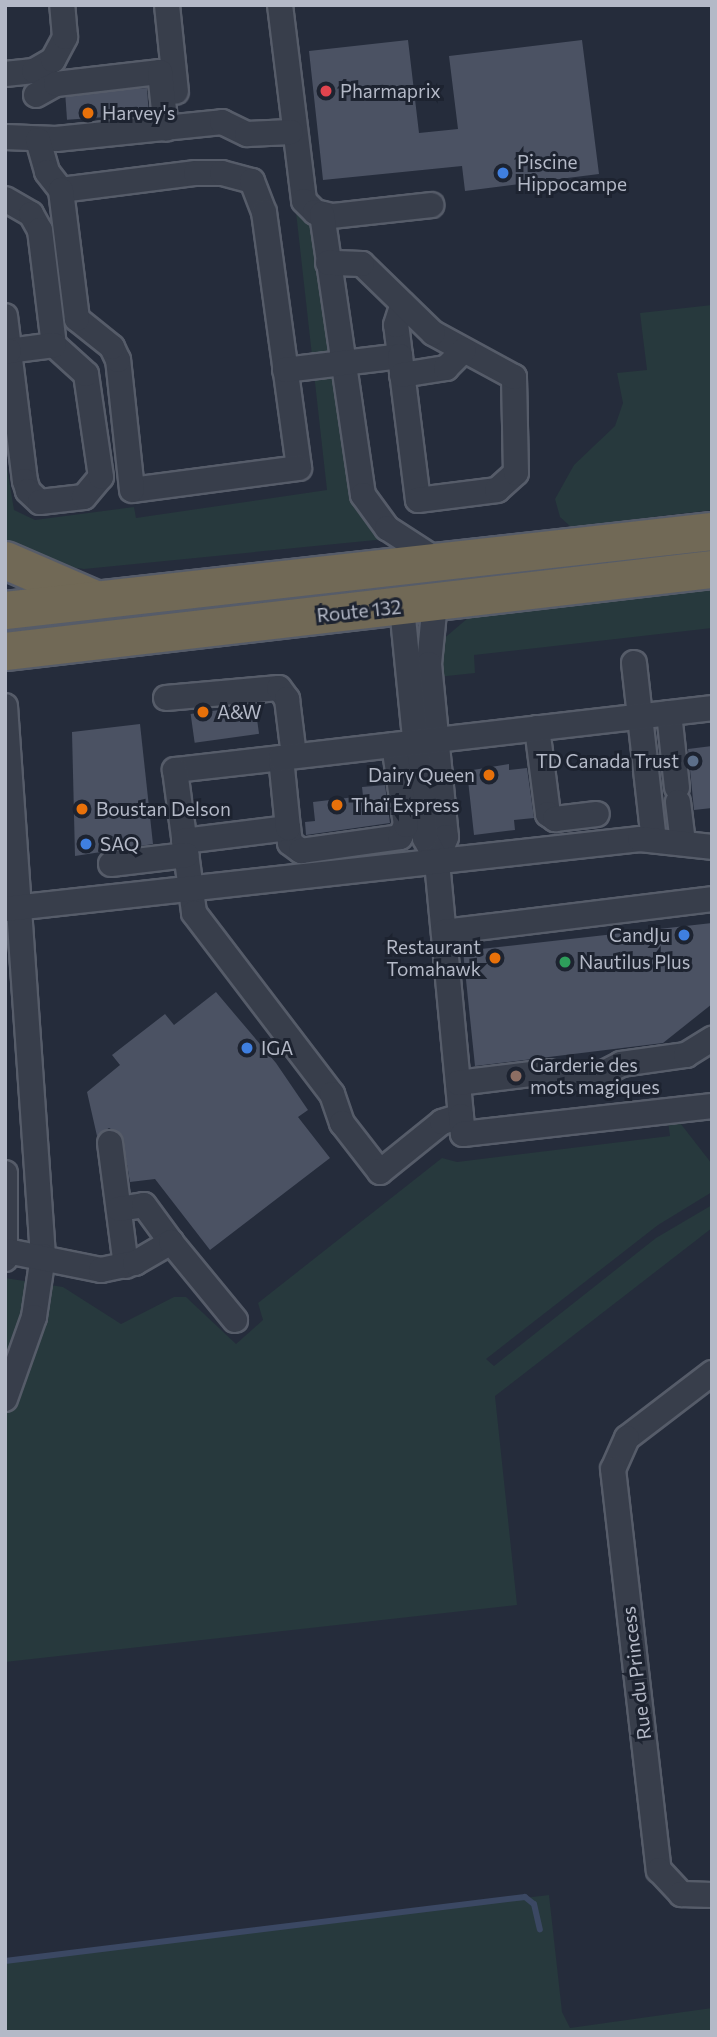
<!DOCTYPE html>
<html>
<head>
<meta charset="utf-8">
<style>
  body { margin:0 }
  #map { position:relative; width:717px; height:2037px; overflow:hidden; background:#252c3b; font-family:Commissioner,sans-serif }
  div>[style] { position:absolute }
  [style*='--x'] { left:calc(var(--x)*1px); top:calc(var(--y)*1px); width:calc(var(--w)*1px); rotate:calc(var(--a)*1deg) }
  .green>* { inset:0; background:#27393d }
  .stream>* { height:6px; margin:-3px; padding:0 3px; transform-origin:3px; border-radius:3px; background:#3b4863 }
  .building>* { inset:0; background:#4b5263; transform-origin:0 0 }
  .roads { filter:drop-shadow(2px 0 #565c69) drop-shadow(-2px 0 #565c69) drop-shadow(0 2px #565c69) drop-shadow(0 -2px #565c69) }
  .minor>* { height:24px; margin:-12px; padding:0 12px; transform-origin:12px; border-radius:12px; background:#383e4b }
  .highway>* { height:37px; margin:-18.5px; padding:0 18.5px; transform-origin:18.5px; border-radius:18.5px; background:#716956 }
  .dots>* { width:19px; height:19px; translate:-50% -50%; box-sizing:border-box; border:4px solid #1d2330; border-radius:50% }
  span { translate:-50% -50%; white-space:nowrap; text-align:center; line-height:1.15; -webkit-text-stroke:6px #1d2330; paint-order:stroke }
  .poi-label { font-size:19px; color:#b4b9c7 }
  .left { translate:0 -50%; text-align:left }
  .right { translate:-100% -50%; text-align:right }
  .street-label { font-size:19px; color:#b4b9c7 }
  .frame { position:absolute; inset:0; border:7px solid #b4b9c7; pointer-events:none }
</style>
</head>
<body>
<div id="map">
  <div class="green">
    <i style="clip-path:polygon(296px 212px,317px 224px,357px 504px,365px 521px,386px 539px,84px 569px,47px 564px,11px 547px,5px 537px,5px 455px,14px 510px,35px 520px,134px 507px,136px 518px,327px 490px)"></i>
    <i style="clip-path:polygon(712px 305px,712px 510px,571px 527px,560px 517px,555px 499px,574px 465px,615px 426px,623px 403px,617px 373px,647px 370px,640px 313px)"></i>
    <i style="clip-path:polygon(712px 589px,712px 628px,474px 655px,475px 673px,437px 677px,441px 641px,468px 618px)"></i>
    <i style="clip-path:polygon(677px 1119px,712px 1164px,712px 1192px,658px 1225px,486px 1359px,494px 1366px,656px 1238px,712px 1205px,712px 1228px,495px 1396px,517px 1605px,5px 1662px,5px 1278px,63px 1287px,121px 1324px,174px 1297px,186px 1297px,236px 1344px,263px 1320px,258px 1303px,442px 1158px,457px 1162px,670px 1136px,668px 1121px)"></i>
    <i style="clip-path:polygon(549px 1895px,562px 2012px,570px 2028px,712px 2008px,712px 2032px,5px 2032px,5px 1961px)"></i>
  </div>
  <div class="stream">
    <i style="--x:5;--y:1961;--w:524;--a:-7.02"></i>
    <i style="--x:525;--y:1897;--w:11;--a:38"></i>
    <i style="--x:534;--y:1904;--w:26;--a:77"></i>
  </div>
  <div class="building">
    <i style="clip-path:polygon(408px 40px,419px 133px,458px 129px,449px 56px,582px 40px,599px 174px,465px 191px,462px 166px,323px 180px,309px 51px)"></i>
    <i style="left:147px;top:88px;width:26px;height:82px;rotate:86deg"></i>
    <i style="left:255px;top:705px;width:29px;height:65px;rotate:82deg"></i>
    <i style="clip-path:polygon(140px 724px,153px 844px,75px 856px,72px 732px)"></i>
    <i style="clip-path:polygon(712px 746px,712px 808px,694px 810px,688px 749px)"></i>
    <i style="clip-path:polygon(509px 764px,509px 770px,527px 768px,534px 818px,514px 820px,515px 830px,474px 835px,467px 771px)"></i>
    <i style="clip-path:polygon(385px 785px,390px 823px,306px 835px,305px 822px,315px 821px,313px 802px,363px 796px,362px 787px)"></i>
    <i style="clip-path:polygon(712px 923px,712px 1004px,663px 1043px,475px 1066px,463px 951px)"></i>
    <i style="clip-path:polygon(216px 992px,276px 1063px,308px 1110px,298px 1117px,330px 1158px,210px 1250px,155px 1179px,130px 1182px,122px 1135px,109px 1128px,97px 1136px,87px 1092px,120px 1065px,112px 1055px,165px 1014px,174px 1025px)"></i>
  </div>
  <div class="roads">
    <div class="minor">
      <i style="--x:167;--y:5;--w:87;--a:84.1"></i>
      <i style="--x:280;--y:5;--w:197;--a:83"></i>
      <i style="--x:304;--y:201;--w:16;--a:45"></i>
      <i style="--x:315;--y:212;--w:17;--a:13"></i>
      <i style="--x:332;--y:216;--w:100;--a:-6.3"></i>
      <i style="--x:5;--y:74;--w:29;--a:-6"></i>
      <i style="--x:34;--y:71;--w:22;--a:-30"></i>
      <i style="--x:53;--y:60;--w:26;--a:-62"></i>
      <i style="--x:65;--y:37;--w:32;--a:-95"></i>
      <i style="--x:36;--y:95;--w:23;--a:-29"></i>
      <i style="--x:56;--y:84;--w:105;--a:-6.6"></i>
      <i style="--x:160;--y:72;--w:57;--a:84"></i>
      <i style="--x:5;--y:137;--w:51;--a:2.2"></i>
      <i style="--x:56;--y:139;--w:167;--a:-5.8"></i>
      <i style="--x:222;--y:122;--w:28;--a:26"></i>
      <i style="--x:247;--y:134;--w:44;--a:-2.6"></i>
      <i style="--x:38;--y:140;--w:33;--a:74"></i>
      <i style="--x:47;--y:172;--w:23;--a:52"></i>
      <i style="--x:61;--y:190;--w:136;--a:-7.2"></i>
      <i style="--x:196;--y:173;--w:26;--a:0"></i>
      <i style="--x:222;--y:173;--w:31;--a:15"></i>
      <i style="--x:252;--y:181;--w:33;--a:69"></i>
      <i style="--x:264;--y:212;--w:258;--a:82.2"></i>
      <i style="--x:299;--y:468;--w:168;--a:172.5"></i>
      <i style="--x:132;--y:490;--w:131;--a:-96.1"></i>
      <i style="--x:118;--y:360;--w:14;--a:-115"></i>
      <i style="--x:112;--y:347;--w:45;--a:-141.3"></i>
      <i style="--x:77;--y:319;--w:130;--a:-97.1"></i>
      <i style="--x:5;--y:199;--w:30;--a:30"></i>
      <i style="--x:31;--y:214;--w:18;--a:61"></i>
      <i style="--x:40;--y:230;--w:116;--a:83.1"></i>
      <i style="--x:322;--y:214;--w:284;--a:81.7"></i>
      <i style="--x:363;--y:495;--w:41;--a:54"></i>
      <i style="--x:387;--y:528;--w:64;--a:32.9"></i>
      <i style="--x:5;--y:316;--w:35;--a:83"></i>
      <i style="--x:9;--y:351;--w:131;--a:83"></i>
      <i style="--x:25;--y:481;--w:10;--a:73"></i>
      <i style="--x:28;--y:491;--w:16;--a:43"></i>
      <i style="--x:40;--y:502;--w:44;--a:-6.5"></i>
      <i style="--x:84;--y:497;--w:26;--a:-50"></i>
      <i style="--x:101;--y:477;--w:104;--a:-98.3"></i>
      <i style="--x:86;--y:374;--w:43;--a:-137.8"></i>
      <i style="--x:54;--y:345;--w:45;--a:172.4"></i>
      <i style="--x:9;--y:351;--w:4;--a:166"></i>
      <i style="--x:400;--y:356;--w:31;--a:-97"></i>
      <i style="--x:396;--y:325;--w:22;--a:-72"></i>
      <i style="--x:285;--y:370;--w:116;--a:-6.9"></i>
      <i style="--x:400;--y:356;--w:145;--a:82.9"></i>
      <i style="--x:418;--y:500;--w:80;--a:-7.2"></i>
      <i style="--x:497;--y:490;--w:25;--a:-42"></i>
      <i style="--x:516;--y:473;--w:96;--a:-91.2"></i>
      <i style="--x:514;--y:377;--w:92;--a:-151.5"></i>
      <i style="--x:433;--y:333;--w:99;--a:-135.8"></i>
      <i style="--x:362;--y:264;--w:34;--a:-178"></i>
      <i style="--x:402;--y:375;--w:45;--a:-9"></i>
      <i style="--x:446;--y:368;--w:25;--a:-45"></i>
      <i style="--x:435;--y:602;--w:62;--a:95.5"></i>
      <i style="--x:429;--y:664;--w:174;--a:84.4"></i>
      <i style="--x:446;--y:837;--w:25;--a:111"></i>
      <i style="--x:634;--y:663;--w:178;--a:83.6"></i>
      <i style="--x:166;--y:698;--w:113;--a:-5.1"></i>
      <i style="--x:279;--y:688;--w:14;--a:54"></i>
      <i style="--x:287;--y:699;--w:57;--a:83"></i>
      <i style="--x:5;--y:706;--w:551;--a:86.05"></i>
      <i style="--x:43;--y:1256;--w:62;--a:98.4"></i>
      <i style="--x:34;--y:1317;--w:87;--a:109.5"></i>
      <i style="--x:669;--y:713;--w:75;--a:83.9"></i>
      <i style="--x:537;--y:728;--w:87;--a:82.7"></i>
      <i style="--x:548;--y:814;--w:9;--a:36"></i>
      <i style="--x:555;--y:819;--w:42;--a:-6.8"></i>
      <i style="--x:281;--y:758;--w:107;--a:173.5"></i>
      <i style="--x:175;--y:770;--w:144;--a:82.4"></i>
      <i style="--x:194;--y:913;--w:228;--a:52.7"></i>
      <i style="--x:332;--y:1094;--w:31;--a:71"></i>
      <i style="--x:342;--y:1123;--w:62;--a:52.2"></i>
      <i style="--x:380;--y:1172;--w:80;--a:-38.9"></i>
      <i style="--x:442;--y:1122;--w:20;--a:-18"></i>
      <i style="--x:461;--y:1116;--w:257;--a:-95.4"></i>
      <i style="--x:437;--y:860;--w:25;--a:-119"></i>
      <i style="--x:425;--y:838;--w:233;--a:-95.7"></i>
      <i style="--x:678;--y:802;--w:41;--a:83"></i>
      <i style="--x:288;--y:828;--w:15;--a:82"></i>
      <i style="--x:290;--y:843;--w:14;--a:36"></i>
      <i style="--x:301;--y:851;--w:100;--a:-8"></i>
      <i style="--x:400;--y:837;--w:13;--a:-63"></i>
      <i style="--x:406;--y:825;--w:81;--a:-98.5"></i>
      <i style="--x:184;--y:841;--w:105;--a:-7.1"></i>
      <i style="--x:288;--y:828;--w:70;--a:-95.7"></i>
      <i style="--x:281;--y:758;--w:434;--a:-6.6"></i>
      <i style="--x:111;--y:864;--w:76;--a:-6.8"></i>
      <i style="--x:5;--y:909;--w:639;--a:-6.29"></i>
      <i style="--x:640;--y:839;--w:72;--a:6.3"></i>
      <i style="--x:444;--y:932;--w:270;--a:-7"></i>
      <i style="--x:458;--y:1083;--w:91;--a:-7"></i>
      <i style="--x:548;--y:1072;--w:45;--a:9"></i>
      <i style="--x:592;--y:1079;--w:33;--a:-27"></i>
      <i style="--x:621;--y:1064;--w:66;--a:-7.9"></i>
      <i style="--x:686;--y:1055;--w:31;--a:-32"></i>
      <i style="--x:461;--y:1116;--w:18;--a:84"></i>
      <i style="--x:463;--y:1134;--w:251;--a:-6.4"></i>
      <i style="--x:110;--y:1143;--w:124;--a:82.6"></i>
      <i style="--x:5;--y:1173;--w:86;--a:90"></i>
      <i style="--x:119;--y:1209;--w:25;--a:-9"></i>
      <i style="--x:144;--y:1205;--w:46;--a:53.9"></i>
      <i style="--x:7;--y:1251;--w:96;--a:11.4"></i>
      <i style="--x:101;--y:1270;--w:35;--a:-12"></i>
      <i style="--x:135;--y:1263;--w:42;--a:-30.3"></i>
      <i style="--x:171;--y:1242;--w:101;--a:50.6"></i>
      <i style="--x:712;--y:1373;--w:107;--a:142.6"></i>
      <i style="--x:627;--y:1438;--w:34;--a:114"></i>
      <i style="--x:613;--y:1469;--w:404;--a:83.5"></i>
      <i style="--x:659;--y:1870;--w:33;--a:47"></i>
      <i style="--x:681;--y:1894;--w:31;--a:2"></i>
    </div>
    <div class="highway">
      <i style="--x:5;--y:560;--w:98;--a:23.4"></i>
      <i style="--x:5;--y:610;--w:711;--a:-6.38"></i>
      <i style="--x:5;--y:651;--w:712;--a:-6.62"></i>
    </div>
  </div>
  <div class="dots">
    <i style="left:326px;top:91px;background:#e0444e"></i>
    <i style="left:88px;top:113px;background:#e8710a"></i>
    <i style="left:503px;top:173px;background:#3f7fe0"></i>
    <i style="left:203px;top:712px;background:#e8710a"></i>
    <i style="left:693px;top:761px;background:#5c6f8a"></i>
    <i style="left:489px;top:775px;background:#e8710a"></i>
    <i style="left:337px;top:805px;background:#e8710a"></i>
    <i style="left:82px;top:809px;background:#e8710a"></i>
    <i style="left:86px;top:844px;background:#3f7fe0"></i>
    <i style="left:684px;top:935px;background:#3f7fe0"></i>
    <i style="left:495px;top:958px;background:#e8710a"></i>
    <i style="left:565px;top:962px;background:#2e9e5b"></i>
    <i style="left:247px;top:1048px;background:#3f7fe0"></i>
    <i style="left:516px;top:1076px;background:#8d6e63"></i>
  </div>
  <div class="poi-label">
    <span class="left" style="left:340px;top:91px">Pharmaprix</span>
    <span class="left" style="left:102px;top:113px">Harvey's</span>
    <span class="left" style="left:517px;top:173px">Piscine<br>Hippocampe</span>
    <span class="left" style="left:217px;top:712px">A&amp;W</span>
    <span class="right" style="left:679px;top:761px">TD Canada Trust</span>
    <span class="right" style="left:475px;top:775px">Dairy Queen</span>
    <span class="left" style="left:351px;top:805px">Thaï Express</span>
    <span class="left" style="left:96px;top:809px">Boustan Delson</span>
    <span class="left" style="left:100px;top:844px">SAQ</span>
    <span class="right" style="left:670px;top:935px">CandJu</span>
    <span class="right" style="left:481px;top:958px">Restaurant<br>Tomahawk</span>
    <span class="left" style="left:579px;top:962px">Nautilus Plus</span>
    <span class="left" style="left:261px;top:1048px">IGA</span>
    <span class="left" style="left:530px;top:1076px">Garderie des<br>mots magiques</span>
  </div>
  <div class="street-label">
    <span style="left:359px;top:611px;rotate:-6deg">Route 132</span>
    <span style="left:636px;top:1673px;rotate:-97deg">Rue du Princess</span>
  </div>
  <div class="frame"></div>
</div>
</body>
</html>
